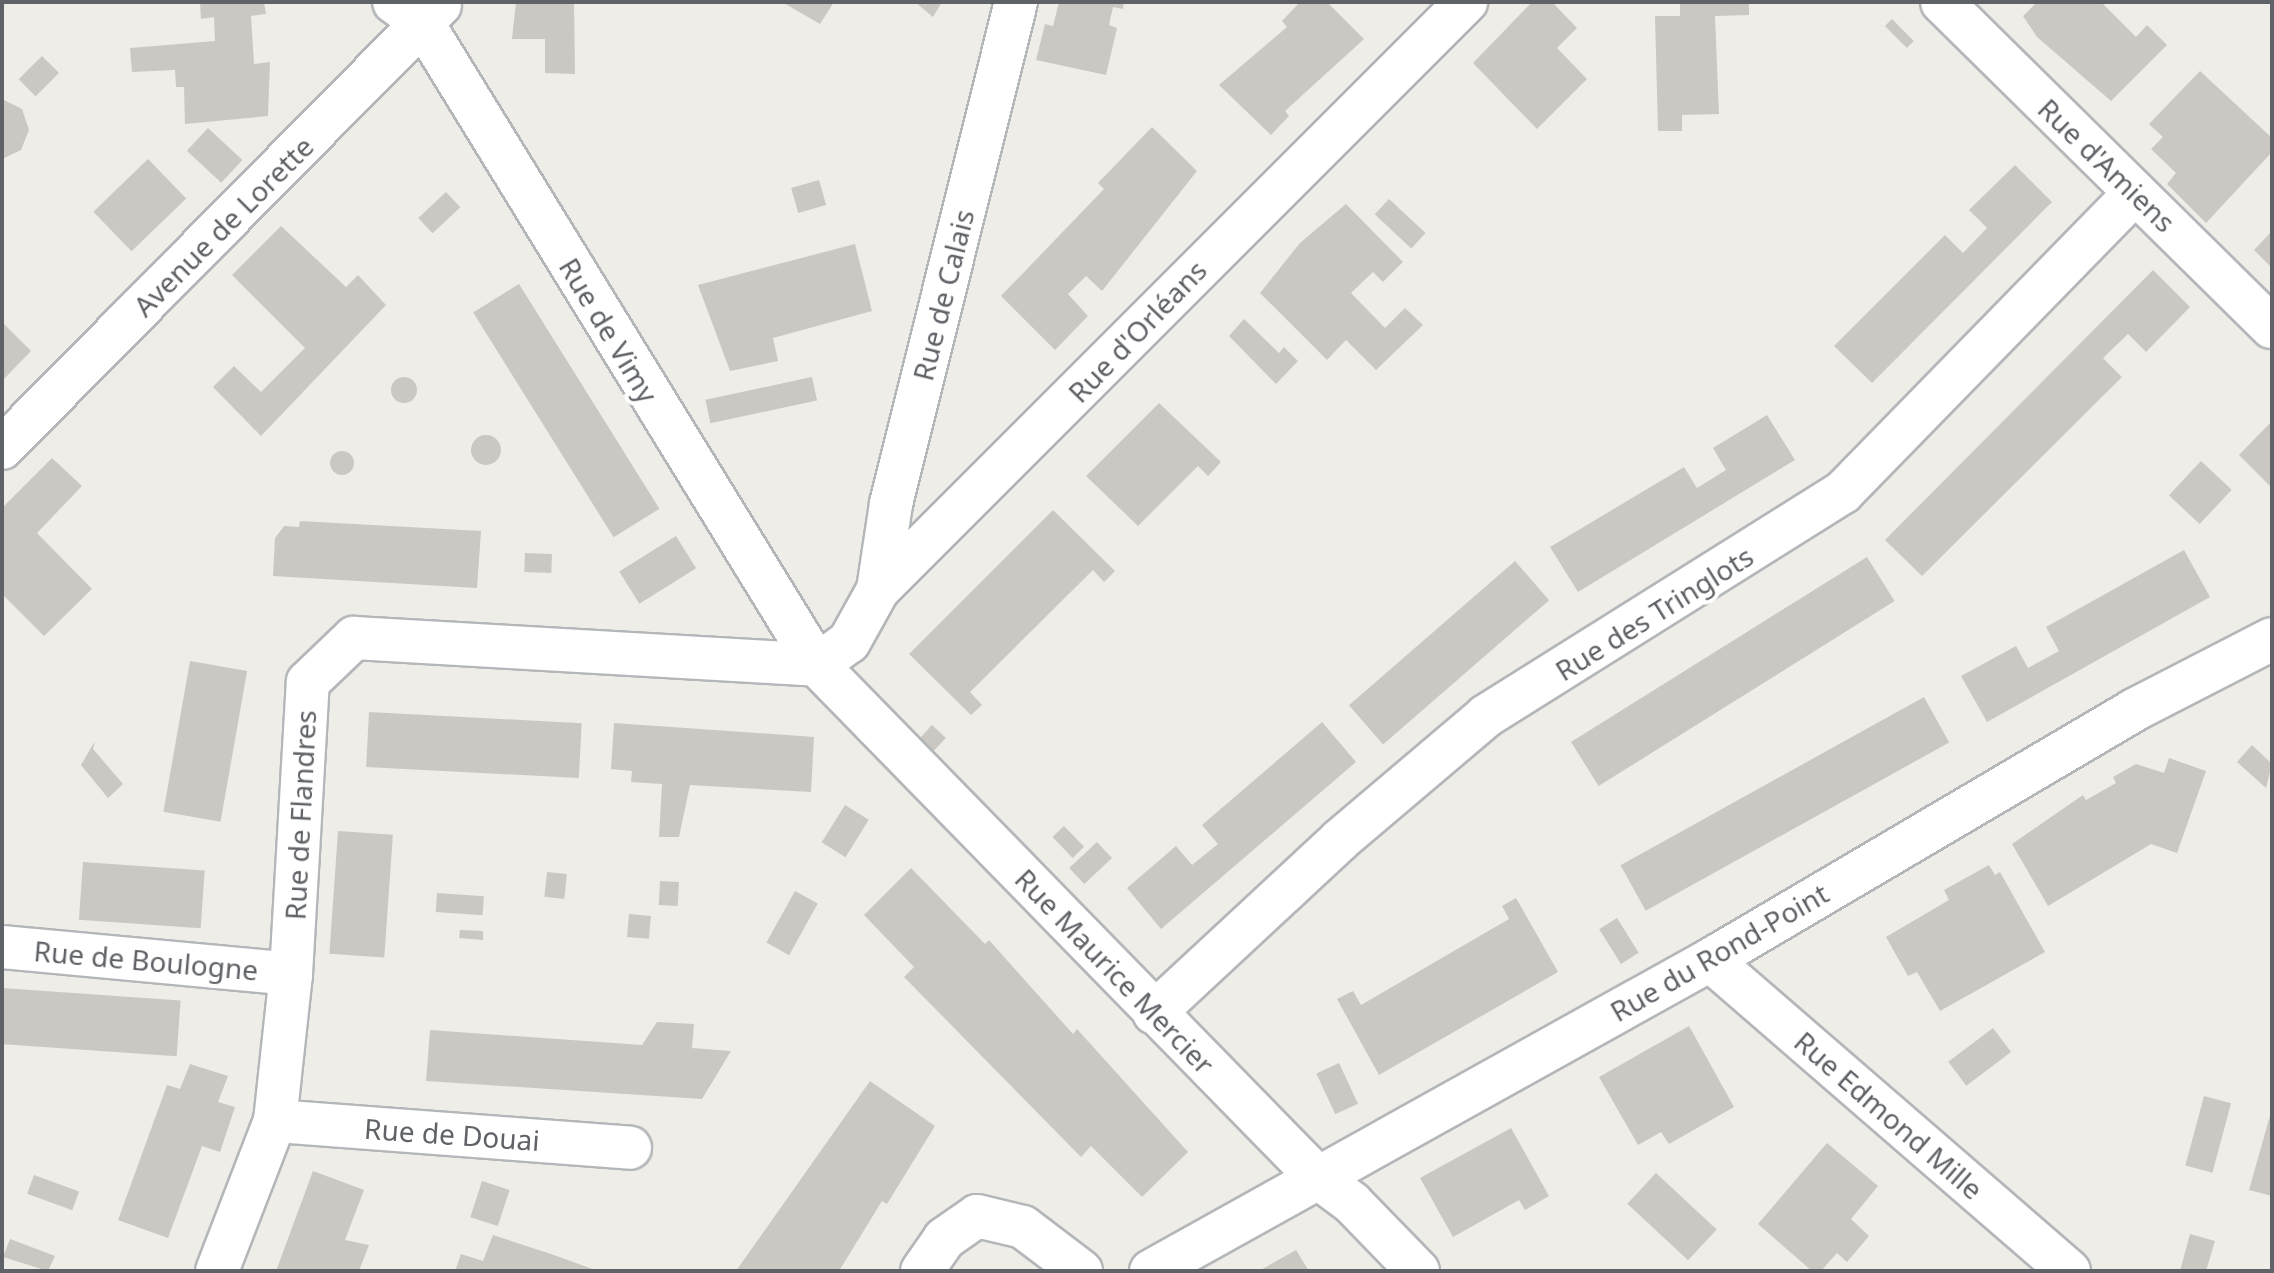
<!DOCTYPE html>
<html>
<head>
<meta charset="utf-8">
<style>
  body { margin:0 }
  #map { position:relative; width:2274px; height:1273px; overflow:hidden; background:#efede7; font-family:"Noto Sans",sans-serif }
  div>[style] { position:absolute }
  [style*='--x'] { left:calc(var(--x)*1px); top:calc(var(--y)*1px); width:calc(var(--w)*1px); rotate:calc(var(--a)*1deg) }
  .building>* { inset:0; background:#cbc8c4; transform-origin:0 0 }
  .round { border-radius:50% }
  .roads { filter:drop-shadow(2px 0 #b4b7ba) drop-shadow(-2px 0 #b4b7ba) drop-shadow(0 2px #b4b7ba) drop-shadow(0 -2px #b4b7ba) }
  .street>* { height:42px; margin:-21px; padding:0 21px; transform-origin:21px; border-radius:21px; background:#fff }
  span { translate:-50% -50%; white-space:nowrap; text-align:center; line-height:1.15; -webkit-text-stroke:8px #fff; paint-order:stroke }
  .street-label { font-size:28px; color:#5f6266 }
  .frame { position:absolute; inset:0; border:4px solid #5f6266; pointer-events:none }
</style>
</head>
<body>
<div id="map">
  <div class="building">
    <i style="clip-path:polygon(200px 2px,264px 2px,266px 14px,251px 16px,254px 64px,270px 62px,268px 116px,185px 124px,184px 87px,176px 87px,175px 70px,132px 72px,130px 48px,215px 41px,214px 17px,201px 19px)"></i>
    <i style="clip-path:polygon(516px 2px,574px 2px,575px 74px,545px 73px,545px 39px,512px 39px)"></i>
    <i style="clip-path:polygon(782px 2px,834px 2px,820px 24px)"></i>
    <i style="clip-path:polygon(915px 2px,942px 2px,933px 17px)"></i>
    <i style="clip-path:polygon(1059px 2px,1124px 2px,1123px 9px,1113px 7px,1109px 25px,1117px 28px,1106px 75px,1036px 60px,1045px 24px,1053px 26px)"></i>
    <i style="clip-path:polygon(1300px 2px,1327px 2px,1364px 39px,1285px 111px,1289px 116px,1271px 135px,1219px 85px,1287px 27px,1282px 21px)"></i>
    <i style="clip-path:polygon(1532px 2px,1552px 2px,1577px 28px,1557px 48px,1587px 79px,1537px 129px,1473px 63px)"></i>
    <i style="clip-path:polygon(1680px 2px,1749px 2px,1749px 15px,1715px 16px,1719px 114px,1682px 115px,1682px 131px,1658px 131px,1655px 16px,1680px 16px)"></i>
    <i style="clip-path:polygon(2037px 2px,2101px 2px,2136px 37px,2147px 25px,2167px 45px,2111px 101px,2037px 37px,2023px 16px)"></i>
    <i style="left:1892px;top:19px;width:31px;height:10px;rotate:45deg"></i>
    <i style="left:42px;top:56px;width:24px;height:33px;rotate:45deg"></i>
    <i style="clip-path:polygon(2200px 71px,2272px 138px,2272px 152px,2206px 223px,2167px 184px,2176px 173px,2151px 149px,2163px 137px,2149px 124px)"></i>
    <i style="clip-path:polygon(2px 99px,22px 109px,29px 130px,21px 150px,2px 159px)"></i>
    <i style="clip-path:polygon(1152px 127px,1197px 171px,1102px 291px,1086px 276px,1068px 294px,1088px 316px,1055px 350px,1001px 296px,1104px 189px,1098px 183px)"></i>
    <i style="left:208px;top:128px;width:47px;height:31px;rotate:43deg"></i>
    <i style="left:148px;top:159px;width:55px;height:76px;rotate:46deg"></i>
    <i style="clip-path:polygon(2015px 165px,2052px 202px,1872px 383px,1834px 346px,1945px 235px,1963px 253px,1987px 228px,1969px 210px)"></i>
    <i style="left:819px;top:180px;width:26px;height:29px;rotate:74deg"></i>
    <i style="left:446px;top:192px;width:21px;height:38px;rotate:47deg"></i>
    <i style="left:1389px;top:199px;width:50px;height:21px;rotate:43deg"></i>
    <i style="clip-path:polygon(1346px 204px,1403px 262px,1383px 282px,1373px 272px,1351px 293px,1385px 328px,1405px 308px,1423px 325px,1376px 370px,1346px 340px,1327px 360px,1260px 293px,1300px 243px)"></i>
    <i style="clip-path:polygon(281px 226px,346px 287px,358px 275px,386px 305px,261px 436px,213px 387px,234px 366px,261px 392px,305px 348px,232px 275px)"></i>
    <i style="clip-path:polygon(2272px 231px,2272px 268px,2254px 250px)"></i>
    <i style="clip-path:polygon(855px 244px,872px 311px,773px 338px,778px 361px,730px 371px,698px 285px)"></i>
    <i style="clip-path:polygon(2153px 270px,2190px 307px,2146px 352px,2128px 334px,2103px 358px,2122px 377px,1922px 576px,1885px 540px)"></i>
    <i style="left:519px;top:284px;width:265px;height:54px;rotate:58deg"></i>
    <i style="clip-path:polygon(1244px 319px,1279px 353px,1284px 347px,1298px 361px,1276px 384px,1229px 336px)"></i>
    <i style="clip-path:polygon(2px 322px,31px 351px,2px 381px)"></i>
    <i style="left:812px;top:377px;width:24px;height:109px;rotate:78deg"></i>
    <i class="round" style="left:391px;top:377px;width:26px;height:26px"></i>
    <i style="clip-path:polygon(1159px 403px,1221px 462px,1208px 476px,1198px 466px,1138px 526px,1086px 476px)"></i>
    <i style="clip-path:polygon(1767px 415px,1795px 460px,1578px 592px,1550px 547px,1684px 467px,1697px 488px,1726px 470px,1713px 448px)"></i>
    <i style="clip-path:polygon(2272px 421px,2272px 488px,2239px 455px)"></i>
    <i class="round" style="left:471px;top:435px;width:30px;height:30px"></i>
    <i class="round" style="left:330px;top:451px;width:24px;height:24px"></i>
    <i style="clip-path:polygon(52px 458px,82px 486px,37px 533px,92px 589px,44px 636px,2px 594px,2px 508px)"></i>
    <i style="left:2201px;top:461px;width:42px;height:47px;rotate:43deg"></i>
    <i style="clip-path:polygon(1053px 510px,1115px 571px,1104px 582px,1093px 570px,970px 692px,982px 705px,971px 715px,909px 654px)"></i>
    <i style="clip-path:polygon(300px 521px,481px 531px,477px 588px,273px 576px,275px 538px,284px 526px,299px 527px)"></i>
    <i style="left:676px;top:536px;width:38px;height:67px;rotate:58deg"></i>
    <i style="clip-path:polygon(2184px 550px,2210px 597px,1987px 722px,1961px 676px,2016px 646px,2028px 668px,2059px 651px,2046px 627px)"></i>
    <i style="left:525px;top:553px;width:27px;height:19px;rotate:2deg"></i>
    <i style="left:1867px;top:557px;width:52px;height:349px;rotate:58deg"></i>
    <i style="left:1515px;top:561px;width:52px;height:220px;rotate:49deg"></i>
    <i style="left:190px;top:661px;width:58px;height:153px;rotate:10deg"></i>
    <i style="left:1924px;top:697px;width:52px;height:347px;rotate:61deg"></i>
    <i style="left:369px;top:712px;width:213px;height:55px;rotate:3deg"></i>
    <i style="clip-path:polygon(1322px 722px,1356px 762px,1161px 929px,1127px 888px,1176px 846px,1192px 865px,1218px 844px,1202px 825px)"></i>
    <i style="clip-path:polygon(614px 723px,814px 737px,811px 792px,690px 785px,679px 837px,659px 837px,662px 784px,631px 782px,632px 771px,611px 769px)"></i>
    <i style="left:932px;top:725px;width:19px;height:19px;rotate:43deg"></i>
    <i style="clip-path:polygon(95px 741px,93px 749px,123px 784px,108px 798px,81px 765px)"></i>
    <i style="clip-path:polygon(2252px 745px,2272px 764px,2266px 788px,2237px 762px)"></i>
    <i style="clip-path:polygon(2169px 758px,2206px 771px,2177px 853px,2151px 844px,2048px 906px,2012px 844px,2083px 795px,2086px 800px,2116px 783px,2113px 777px,2136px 764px,2164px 773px)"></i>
    <i style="left:845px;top:805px;width:28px;height:44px;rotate:32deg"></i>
    <i style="left:1064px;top:826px;width:29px;height:16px;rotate:46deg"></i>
    <i style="left:338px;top:831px;width:55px;height:123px;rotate:4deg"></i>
    <i style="left:1097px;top:842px;width:22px;height:38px;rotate:47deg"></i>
    <i style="left:83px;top:862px;width:122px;height:58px;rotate:4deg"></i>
    <i style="clip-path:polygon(1989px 865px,1995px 875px,2000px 872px,2045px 952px,1940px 1011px,1917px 972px,1908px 976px,1886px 937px,1949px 900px,1944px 890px)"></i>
    <i style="clip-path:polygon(911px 868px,985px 944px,989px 940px,1073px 1034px,1077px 1029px,1188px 1152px,1142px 1197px,1091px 1146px,1081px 1157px,904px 977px,914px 967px,864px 915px)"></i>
    <i style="left:547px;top:872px;width:20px;height:25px;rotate:6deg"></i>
    <i style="left:660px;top:881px;width:19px;height:24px;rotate:3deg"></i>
    <i style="left:795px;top:891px;width:26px;height:59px;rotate:29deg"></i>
    <i style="left:437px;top:893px;width:47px;height:19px;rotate:4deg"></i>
    <i style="clip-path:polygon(1516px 898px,1558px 972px,1379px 1075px,1337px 999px,1353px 991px,1361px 1005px,1509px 919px,1502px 906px)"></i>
    <i style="left:629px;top:914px;width:22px;height:23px;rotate:5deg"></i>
    <i style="left:1617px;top:918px;width:41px;height:21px;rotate:58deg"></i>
    <i style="clip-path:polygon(460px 930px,483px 931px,483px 940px,459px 938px)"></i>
    <i style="left:2px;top:988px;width:179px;height:56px;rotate:4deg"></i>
    <i style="clip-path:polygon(657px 1022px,694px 1024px,692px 1048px,731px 1051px,702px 1099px,426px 1081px,430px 1030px,642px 1045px)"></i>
    <i style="clip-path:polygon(1689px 1026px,1734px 1107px,1669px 1144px,1661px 1132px,1638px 1145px,1599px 1077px)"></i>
    <i style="left:1993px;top:1028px;width:30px;height:56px;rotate:53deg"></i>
    <i style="left:1339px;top:1063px;width:45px;height:25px;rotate:65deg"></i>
    <i style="clip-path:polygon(190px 1064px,228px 1076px,218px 1102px,235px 1107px,220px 1152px,202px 1146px,168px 1238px,118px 1220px,167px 1085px,180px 1089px)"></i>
    <i style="clip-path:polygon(870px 1081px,935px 1126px,887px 1204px,882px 1201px,839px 1271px,736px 1271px)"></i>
    <i style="left:2204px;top:1096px;width:28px;height:72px;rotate:15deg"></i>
    <i style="clip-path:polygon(2271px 1112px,2272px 1112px,2272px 1196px,2249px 1190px)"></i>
    <i style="clip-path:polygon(1511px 1128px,1549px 1196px,1525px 1210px,1519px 1200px,1453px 1237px,1420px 1178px)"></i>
    <i style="clip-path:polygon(1827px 1143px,1878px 1186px,1851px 1219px,1869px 1236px,1847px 1262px,1837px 1253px,1821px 1271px,1812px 1271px,1758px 1224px)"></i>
    <i style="clip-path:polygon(313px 1171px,364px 1190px,345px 1240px,369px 1245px,359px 1271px,276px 1271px)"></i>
    <i style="left:1656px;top:1173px;width:83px;height:42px;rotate:43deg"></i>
    <i style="left:34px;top:1175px;width:48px;height:20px;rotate:20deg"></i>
    <i style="left:482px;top:1181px;width:29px;height:38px;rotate:18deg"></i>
    <i style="clip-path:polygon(2190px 1234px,2215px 1241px,2206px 1271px,2180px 1271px)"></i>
    <i style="clip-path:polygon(493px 1235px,554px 1255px,598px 1271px,455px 1271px,461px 1254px,483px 1261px)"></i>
    <i style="clip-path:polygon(10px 1239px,55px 1256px,48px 1271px,3px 1257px)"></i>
    <i style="clip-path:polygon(1296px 1250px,1309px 1271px,1259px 1271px)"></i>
  </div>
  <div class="roads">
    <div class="street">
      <i style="--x:394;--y:2;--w:34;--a:36"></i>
      <i style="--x:422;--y:22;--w:755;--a:58.44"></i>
      <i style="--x:817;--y:665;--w:716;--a:45.68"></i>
      <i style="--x:1317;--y:1177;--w:44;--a:36.6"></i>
      <i style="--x:1352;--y:1203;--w:95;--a:45.9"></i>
      <i style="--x:1942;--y:2;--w:463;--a:44.6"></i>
      <i style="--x:2;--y:448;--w:623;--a:-45.33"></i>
      <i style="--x:878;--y:590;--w:87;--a:-81.4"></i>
      <i style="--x:891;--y:504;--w:517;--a:-76.02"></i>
      <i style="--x:817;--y:665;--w:39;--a:-36"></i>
      <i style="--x:849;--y:642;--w:60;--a:-60.9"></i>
      <i style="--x:878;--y:590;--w:832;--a:-45"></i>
      <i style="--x:2;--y:947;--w:290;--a:5.3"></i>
      <i style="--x:1710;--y:960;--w:475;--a:40.9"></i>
      <i style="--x:1154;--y:1013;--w:254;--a:-42.9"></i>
      <i style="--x:1340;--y:840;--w:192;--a:-40.3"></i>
      <i style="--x:1486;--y:716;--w:421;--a:-32.1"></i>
      <i style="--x:1843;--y:492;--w:418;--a:-45.7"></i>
      <i style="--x:275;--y:1121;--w:356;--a:4.3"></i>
      <i style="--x:217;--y:1271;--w:161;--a:-68.9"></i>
      <i style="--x:275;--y:1121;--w:148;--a:-83.8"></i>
      <i style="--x:291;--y:974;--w:292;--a:-86.7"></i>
      <i style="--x:308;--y:682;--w:64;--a:-43.7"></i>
      <i style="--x:354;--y:638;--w:464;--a:3.3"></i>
      <i style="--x:922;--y:1271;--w:39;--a:-55"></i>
      <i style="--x:944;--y:1239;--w:40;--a:-34.9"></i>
      <i style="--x:977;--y:1216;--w:47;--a:13.4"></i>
      <i style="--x:1023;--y:1227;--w:73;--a:37.2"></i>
      <i style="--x:1151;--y:1271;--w:640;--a:-29.09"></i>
      <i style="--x:1710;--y:960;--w:492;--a:-30.5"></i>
      <i style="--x:2134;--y:710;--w:155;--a:-27.2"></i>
    </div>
  </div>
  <div class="street-label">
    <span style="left:2107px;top:165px;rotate:44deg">Rue d'Amiens</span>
    <span style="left:223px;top:226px;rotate:-45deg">Avenue de Lorette</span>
    <span style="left:943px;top:295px;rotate:-76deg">Rue de Calais</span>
    <span style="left:609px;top:330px;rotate:59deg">Rue de Vimy</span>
    <span style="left:1137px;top:331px;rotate:-46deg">Rue d'Orléans</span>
    <span style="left:1654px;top:613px;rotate:-32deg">Rue des Tringlots</span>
    <span style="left:300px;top:815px;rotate:-87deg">Rue de Flandres</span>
    <span style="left:1719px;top:952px;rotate:-30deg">Rue du Rond-Point</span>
    <span style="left:146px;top:960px;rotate:5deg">Rue de Boulogne</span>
    <span style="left:1115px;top:971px;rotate:46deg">Rue Maurice Mercier</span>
    <span style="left:1889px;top:1115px;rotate:41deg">Rue Edmond Mille</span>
    <span style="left:452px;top:1134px;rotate:4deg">Rue de Douai</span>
  </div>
  <div class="frame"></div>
</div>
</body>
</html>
